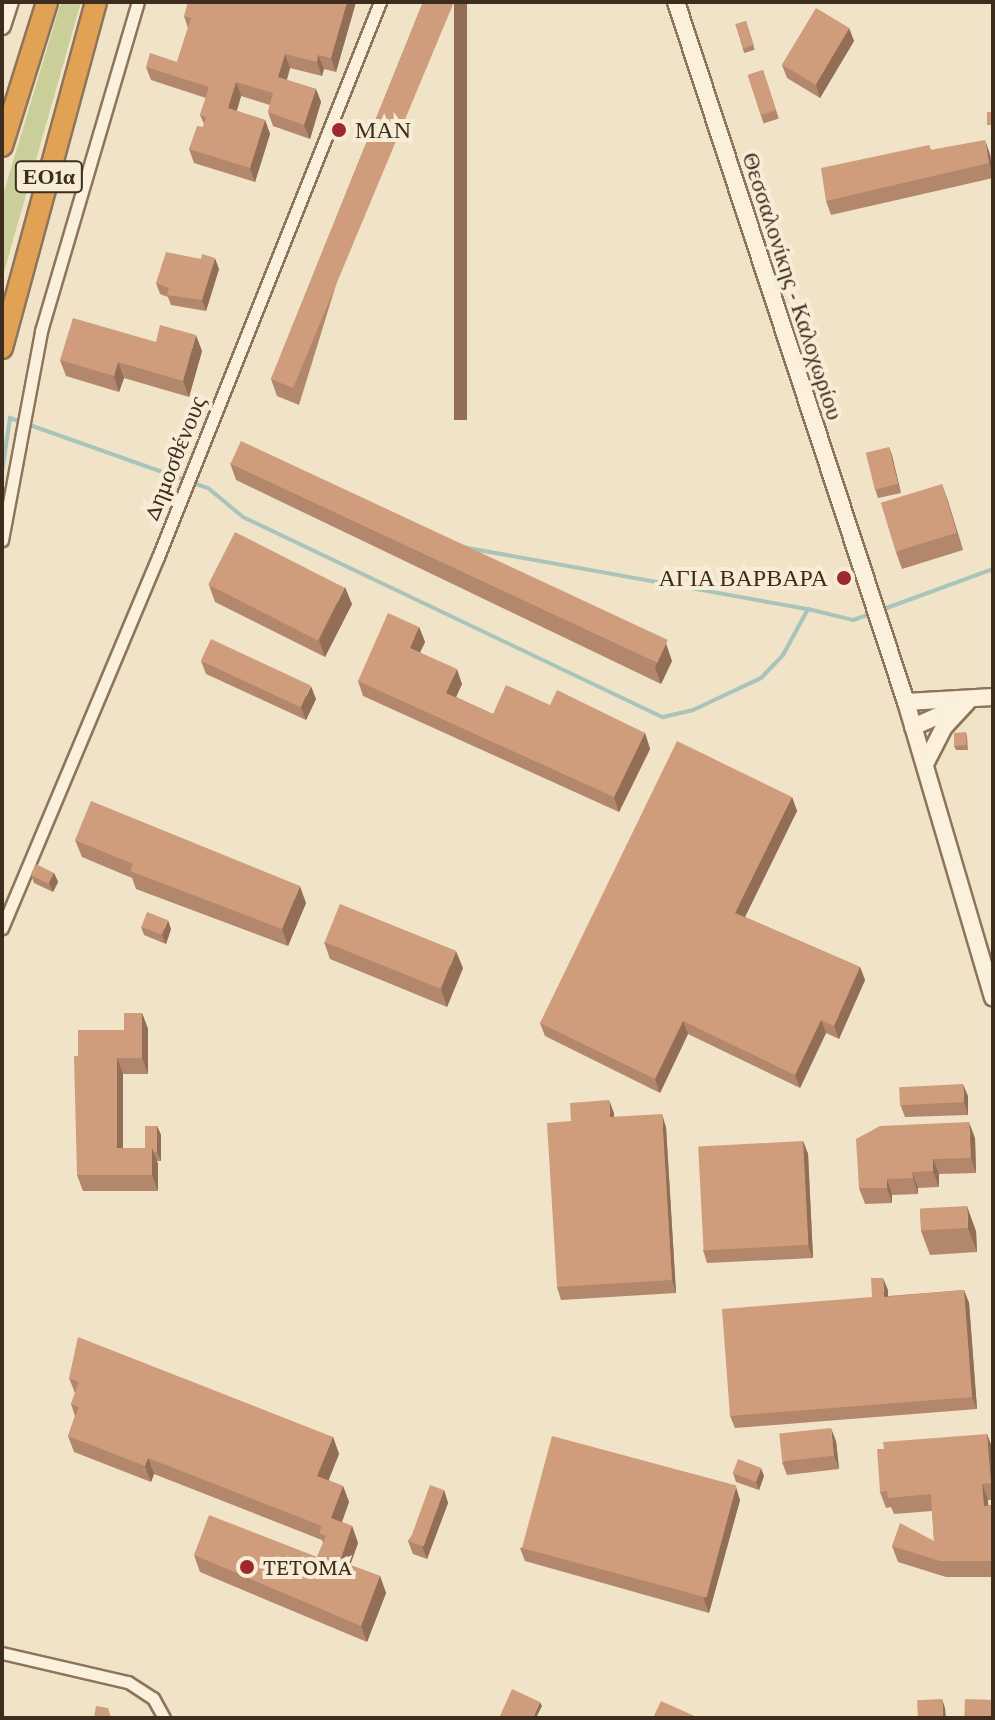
<!DOCTYPE html>
<html>
<head>
<meta charset="utf-8">
<style>
  body { margin:0 }
  #map { position:relative; width:995px; height:1720px; overflow:hidden; background:#f0e3c7; font-family:"Crimson Pro",serif }
  div>[style] { position:absolute }
  [style*='--x'] { left:calc(var(--x)*1px); top:calc(var(--y)*1px); width:calc(var(--w)*1px); rotate:calc(var(--a)*1deg) }
  .green>* { inset:0; background:#cacf9a }
  .stream>* { height:4px; margin:-2px; padding:0 2px; transform-origin:2px; border-radius:2px; background:#a8c4bb }
  .roads { filter:drop-shadow(2px 0 #8d755b) drop-shadow(-2px 0 #8d755b) drop-shadow(0 2px #8d755b) drop-shadow(0 -2px #8d755b) }
  .street>* { height:11px; margin:-5.5px; padding:0 5.5px; transform-origin:5.5px; border-radius:5.5px; background:#faf0db }
  .secondary>* { height:16px; margin:-8px; padding:0 8px; transform-origin:8px; border-radius:8px; background:#faf0db }
  .highway>* { height:20px; margin:-10px; padding:0 10px; transform-origin:10px; border-radius:10px; background:#e1a256 }
  .wall>* { inset:0; background:#b3876b; transform-origin:0 0 }
  .shaded-wall>* { inset:0; background:#926e57; transform-origin:0 0 }
  .building>* { inset:0; background:#d09d7c; transform-origin:0 0 }
  .dots>* { width:22px; height:22px; translate:-50% -50%; box-sizing:border-box; border:4px solid #f7edd7; border-radius:50% }
  span { translate:-50% -50%; white-space:nowrap; text-align:center; line-height:1.15; -webkit-text-stroke:8px #f7edd7; paint-order:stroke }
  .shield-label span { padding:2px 6px; background:#f7edd7; border:2px solid; border-radius:6px; -webkit-text-stroke-width:0 }
  .shield-label { font-size:22px; color:#3d2d1f; font-weight:700 }
  .poi-label { font-size:24px; color:#3d2d1f }
  .left { translate:0 -50%; text-align:left }
  .right { translate:-100% -50%; text-align:right }
  .street-label { font-size:24px; color:#3d2d1f }
  .frame { position:absolute; inset:0; border:4px solid #3d2d1f; pointer-events:none }
</style>
</head>
<body>
<div id="map">
  <div class="green">
    <i style="clip-path:polygon(61px 2px,81px 2px,2px 279px,2px 198px)"></i>
  </div>
  <div class="stream">
    <i style="--x:2;--y:472;--w:55;--a:-81.6"></i>
    <i style="--x:10;--y:418;--w:210;--a:19.5"></i>
    <i style="--x:208;--y:488;--w:45;--a:39.6"></i>
    <i style="--x:243;--y:517;--w:465;--a:25.5"></i>
    <i style="--x:663;--y:717;--w:31;--a:-13"></i>
    <i style="--x:693;--y:710;--w:75;--a:-25.2"></i>
    <i style="--x:761;--y:678;--w:32;--a:-46"></i>
    <i style="--x:783;--y:655;--w:52;--a:-61.5"></i>
    <i style="--x:808;--y:609;--w:46;--a:13.7"></i>
    <i style="--x:853;--y:620;--w:21;--a:-19"></i>
    <i style="--x:462;--y:547;--w:352;--a:10.2"></i>
    <i style="--x:881;--y:610;--w:119;--a:-20.1"></i>
  </div>
  <div class="roads">
    <div class="street">
      <i style="--x:2;--y:540;--w:213;--a:-79.4"></i>
      <i style="--x:41;--y:331;--w:343;--a:-73.6"></i>
      <i style="--x:2;--y:928;--w:402;--a:-67.2"></i>
      <i style="--x:158;--y:557;--w:598;--a:-68.2"></i>
      <i style="--x:2;--y:1653;--w:129;--a:13"></i>
      <i style="--x:128;--y:1682;--w:30;--a:33"></i>
      <i style="--x:153;--y:1698;--w:23;--a:61"></i>
    </div>
    <div class="secondary">
      <i style="--x:676;--y:2;--w:737;--a:71.81"></i>
      <i style="--x:906;--y:702;--w:308;--a:73.6"></i>
      <i style="--x:2;--y:26;--w:25;--a:-72"></i>
      <i style="--x:906;--y:702;--w:87;--a:-3.3"></i>
      <i style="--x:913;--y:727;--w:49;--a:-24"></i>
      <i style="--x:925;--y:764;--w:42;--a:-62.8"></i>
      <i style="--x:944;--y:727;--w:34;--a:-47"></i>
    </div>
    <div class="highway">
      <i style="--x:2;--y:146;--w:151;--a:-72.6"></i>
      <i style="--x:2;--y:348;--w:359;--a:-74.8"></i>
    </div>
  </div>
  <div class="wall">
    <i style="clip-path:polygon(356px 2px,336px 72px,324px 69px,322px 76px,290px 68px,287px 80px,316px 89px,321px 102px,310px 139px,273px 126px,268px 112px,270px 105px,241px 96px,237px 111px,265px 120px,270px 134px,255px 182px,194px 163px,189px 149px,203px 127px,204px 124px,200px 115px,206px 98px,151px 80px,146px 67px,177px 62px,188px 28px,184px 16px)"></i>
    <i style="clip-path:polygon(423px 2px,299px 405px,277px 396px,271px 379px)"></i>
    <i style="left:746px;top:21px;width:30px;height:11px;rotate:73deg"></i>
    <i style="clip-path:polygon(849px 28px,854px 41px,820px 98px,787px 78px,782px 65px)"></i>
    <i style="left:763px;top:70px;width:51px;height:16px;rotate:72deg"></i>
    <i style="clip-path:polygon(929px 145px,931px 150px,990px 154px,993px 178px,831px 215px,826px 201px)"></i>
    <i style="clip-path:polygon(219px 269px,206px 311px,171px 305px,168px 297px,160px 294px,156px 283px)"></i>
    <i style="clip-path:polygon(156px 342px,202px 351px,189px 397px,124px 378px,119px 392px,66px 376px,60px 360px)"></i>
    <i style="clip-path:polygon(889px 447px,901px 493px,878px 498px,875px 489px)"></i>
    <i style="clip-path:polygon(230px 463px,672px 661px,661px 684px,236px 480px)"></i>
    <i style="clip-path:polygon(942px 484px,963px 550px,902px 569px,896px 552px)"></i>
    <i style="clip-path:polygon(209px 585px,352px 604px,325px 657px,215px 602px)"></i>
    <i style="clip-path:polygon(419px 627px,425px 642px,420px 652px,462px 684px,456px 697px,493px 714px,550px 705px,645px 733px,650px 749px,619px 812px,363px 696px,358px 681px)"></i>
    <i style="clip-path:polygon(201px 661px,316px 699px,306px 720px,206px 674px)"></i>
    <i style="clip-path:polygon(966px 732px,967px 736px,968px 750px,956px 750px,954px 746px)"></i>
    <i style="clip-path:polygon(792px 797px,797px 811px,745px 917px,860px 967px,865px 980px,839px 1039px,826px 1033px,800px 1088px,688px 1034px,660px 1093px,545px 1036px,540px 1023px)"></i>
    <i style="clip-path:polygon(75px 840px,306px 903px,288px 946px,136px 889px,132px 878px,82px 857px)"></i>
    <i style="clip-path:polygon(54px 873px,58px 882px,53px 892px,34px 883px,31px 875px)"></i>
    <i style="clip-path:polygon(141px 927px,171px 929px,166px 944px,144px 935px)"></i>
    <i style="clip-path:polygon(324px 942px,463px 968px,447px 1007px,330px 959px)"></i>
    <i style="clip-path:polygon(142px 1013px,148px 1029px,148px 1074px,123px 1074px,123px 1148px,145px 1148px,157px 1126px,161px 1135px,161px 1161px,157px 1161px,158px 1164px,158px 1191px,83px 1191px,77px 1175px,78px 1056px,124px 1030px)"></i>
    <i style="clip-path:polygon(968px 1096px,968px 1115px,905px 1117px,900px 1104px)"></i>
    <i style="clip-path:polygon(614px 1113px,614px 1117px,666px 1127px,676px 1293px,561px 1300px,557px 1287px,571px 1121px)"></i>
    <i style="clip-path:polygon(975px 1138px,976px 1173px,939px 1174px,939px 1187px,918px 1188px,918px 1194px,892px 1195px,892px 1203px,865px 1204px,859px 1188px)"></i>
    <i style="clip-path:polygon(803px 1141px,808px 1154px,813px 1258px,707px 1263px,703px 1250px)"></i>
    <i style="clip-path:polygon(920px 1209px,976px 1231px,977px 1252px,930px 1255px,921px 1231px)"></i>
    <i style="clip-path:polygon(888px 1290px,888px 1296px,964px 1290px,969px 1303px,977px 1409px,735px 1428px,730px 1416px,872px 1297px)"></i>
    <i style="clip-path:polygon(69px 1378px,333px 1437px,339px 1454px,328px 1480px,343px 1486px,349px 1502px,342px 1522px,352px 1526px,358px 1543px,350px 1565px,380px 1576px,386px 1593px,367px 1642px,200px 1572px,194px 1555px,317px 1557px,323px 1543px,322px 1540px,154px 1474px,151px 1482px,74px 1452px,68px 1436px,75px 1416px,71px 1404px,75px 1393px)"></i>
    <i style="clip-path:polygon(987px 1434px,993px 1450px,993px 1500px,988px 1500px,988px 1505px,993px 1505px,993px 1577px,946px 1577px,898px 1562px,892px 1546px,934px 1541px,932px 1511px,894px 1514px,891px 1507px,886px 1508px,880px 1492px)"></i>
    <i style="clip-path:polygon(836px 1441px,839px 1469px,787px 1475px,782px 1462px)"></i>
    <i style="clip-path:polygon(733px 1473px,764px 1476px,759px 1490px,736px 1482px)"></i>
    <i style="clip-path:polygon(444px 1490px,448px 1503px,427px 1559px,413px 1554px,408px 1541px)"></i>
    <i style="clip-path:polygon(740px 1500px,709px 1613px,525px 1561px,520px 1548px)"></i>
  </div>
  <div class="shaded-wall">
    <i style="clip-path:polygon(347px 2px,356px 2px,336px 72px,331px 58px)"></i>
    <i style="left:454px;top:2px;width:13px;height:418px"></i>
    <i style="clip-path:polygon(849px 28px,854px 41px,820px 98px,816px 85px)"></i>
    <i style="clip-path:polygon(285px 54px,290px 68px,283px 91px,278px 77px)"></i>
    <i style="clip-path:polygon(318px 55px,324px 69px,322px 76px,317px 62px)"></i>
    <i style="clip-path:polygon(236px 82px,241px 96px,233px 122px,228px 108px)"></i>
    <i style="clip-path:polygon(316px 89px,321px 102px,310px 139px,304px 125px)"></i>
    <i style="clip-path:polygon(265px 120px,270px 134px,255px 182px,250px 168px)"></i>
    <i style="clip-path:polygon(985px 140px,990px 154px,993px 175px,989px 163px)"></i>
    <i style="clip-path:polygon(215px 258px,219px 269px,206px 311px,202px 300px)"></i>
    <i style="clip-path:polygon(196px 335px,202px 351px,189px 397px,183px 381px)"></i>
    <i style="clip-path:polygon(118px 362px,124px 378px,119px 392px,114px 376px)"></i>
    <i style="clip-path:polygon(889px 447px,892px 455px,901px 493px,898px 484px)"></i>
    <i style="clip-path:polygon(942px 484px,948px 501px,963px 550px,957px 533px)"></i>
    <i style="clip-path:polygon(345px 587px,352px 604px,325px 657px,319px 640px)"></i>
    <i style="clip-path:polygon(419px 627px,425px 642px,415px 663px,410px 648px)"></i>
    <i style="clip-path:polygon(666px 643px,672px 661px,661px 684px,655px 667px)"></i>
    <i style="clip-path:polygon(457px 669px,462px 684px,451px 708px,446px 693px)"></i>
    <i style="clip-path:polygon(311px 686px,316px 699px,306px 720px,301px 707px)"></i>
    <i style="clip-path:polygon(645px 733px,650px 749px,619px 812px,614px 797px)"></i>
    <i style="clip-path:polygon(792px 797px,797px 811px,740px 927px,735px 913px)"></i>
    <i style="clip-path:polygon(54px 873px,58px 882px,53px 892px,49px 883px)"></i>
    <i style="clip-path:polygon(300px 886px,306px 903px,288px 946px,282px 929px)"></i>
    <i style="clip-path:polygon(168px 920px,171px 929px,166px 944px,162px 935px)"></i>
    <i style="clip-path:polygon(456px 951px,463px 968px,447px 1007px,441px 989px)"></i>
    <i style="clip-path:polygon(860px 967px,865px 980px,839px 1039px,834px 1026px)"></i>
    <i style="clip-path:polygon(142px 1013px,148px 1029px,148px 1074px,142px 1058px)"></i>
    <i style="clip-path:polygon(821px 1020px,826px 1033px,800px 1088px,795px 1075px)"></i>
    <i style="clip-path:polygon(683px 1021px,688px 1034px,660px 1093px,655px 1079px)"></i>
    <i style="clip-path:polygon(117px 1058px,123px 1074px,123px 1164px,117px 1148px)"></i>
    <i style="clip-path:polygon(963px 1084px,968px 1096px,968px 1115px,964px 1102px)"></i>
    <i style="clip-path:polygon(609px 1100px,614px 1113px,614px 1130px,610px 1117px)"></i>
    <i style="clip-path:polygon(662px 1114px,666px 1127px,676px 1293px,672px 1280px)"></i>
    <i style="clip-path:polygon(969px 1122px,975px 1138px,976px 1173px,971px 1158px)"></i>
    <i style="clip-path:polygon(157px 1126px,161px 1135px,161px 1161px,157px 1152px)"></i>
    <i style="clip-path:polygon(803px 1141px,808px 1154px,813px 1258px,808px 1245px)"></i>
    <i style="clip-path:polygon(152px 1148px,158px 1164px,158px 1191px,152px 1175px)"></i>
    <i style="clip-path:polygon(933px 1159px,939px 1174px,939px 1187px,933px 1171px)"></i>
    <i style="clip-path:polygon(912px 1172px,918px 1188px,918px 1194px,913px 1178px)"></i>
    <i style="clip-path:polygon(887px 1179px,892px 1195px,892px 1203px,887px 1188px)"></i>
    <i style="clip-path:polygon(967px 1206px,976px 1231px,977px 1252px,968px 1228px)"></i>
    <i style="clip-path:polygon(883px 1278px,888px 1290px,888px 1309px,884px 1297px)"></i>
    <i style="clip-path:polygon(964px 1290px,969px 1303px,977px 1409px,972px 1397px)"></i>
    <i style="clip-path:polygon(831px 1428px,836px 1441px,839px 1469px,834px 1456px)"></i>
    <i style="clip-path:polygon(987px 1434px,993px 1450px,993px 1489px,991px 1483px)"></i>
    <i style="clip-path:polygon(333px 1437px,339px 1454px,324px 1492px,317px 1476px)"></i>
    <i style="clip-path:polygon(148px 1458px,154px 1474px,151px 1482px,145px 1466px)"></i>
    <i style="clip-path:polygon(761px 1468px,764px 1476px,759px 1490px,756px 1482px)"></i>
    <i style="clip-path:polygon(982px 1484px,988px 1500px,989px 1522px,984px 1506px)"></i>
    <i style="clip-path:polygon(343px 1486px,349px 1502px,337px 1535px,331px 1518px)"></i>
    <i style="clip-path:polygon(736px 1487px,740px 1500px,709px 1613px,704px 1600px)"></i>
    <i style="clip-path:polygon(444px 1490px,448px 1503px,427px 1559px,422px 1546px)"></i>
    <i style="clip-path:polygon(352px 1526px,358px 1543px,346px 1577px,340px 1561px)"></i>
    <i style="clip-path:polygon(380px 1576px,386px 1593px,367px 1642px,361px 1626px)"></i>
    <i style="clip-path:polygon(942px 1699px,945px 1708px,946px 1718px,943px 1718px)"></i>
    <i style="clip-path:polygon(540px 1702px,542px 1706px,536px 1718px,533px 1718px)"></i>
  </div>
  <div class="building">
    <i style="clip-path:polygon(188px 2px,347px 2px,331px 58px,318px 55px,317px 62px,285px 54px,278px 77px,316px 89px,304px 125px,268px 112px,273px 93px,236px 82px,228px 108px,265px 120px,250px 168px,189px 149px,197px 126px,203px 127px,206px 117px,200px 115px,209px 87px,146px 67px,150px 53px,177px 62px,191px 18px,184px 16px)"></i>
    <i style="clip-path:polygon(423px 2px,454px 2px,293px 388px,271px 379px)"></i>
    <i style="left:816px;top:8px;width:39px;height:66px;rotate:31deg"></i>
    <i style="left:746px;top:21px;width:25px;height:11px;rotate:72deg"></i>
    <i style="left:763px;top:70px;width:42px;height:16px;rotate:72deg"></i>
    <i style="left:993px;top:112px;width:13px;height:6px;rotate:90deg"></i>
    <i style="clip-path:polygon(985px 140px,989px 163px,826px 201px,821px 168px,929px 145px,930px 150px)"></i>
    <i style="clip-path:polygon(166px 252px,201px 259px,202px 254px,215px 258px,202px 300px,167px 295px,169px 288px,156px 283px)"></i>
    <i style="clip-path:polygon(73px 318px,156px 342px,160px 325px,196px 335px,183px 381px,118px 362px,114px 376px,60px 360px)"></i>
    <i style="left:241px;top:441px;width:471px;height:25px;rotate:25deg"></i>
    <i style="left:889px;top:447px;width:38px;height:24px;rotate:76deg"></i>
    <i style="left:942px;top:484px;width:51px;height:64px;rotate:73deg"></i>
    <i style="left:235px;top:532px;width:123px;height:59px;rotate:27deg"></i>
    <i style="clip-path:polygon(388px 613px,419px 627px,410px 648px,457px 669px,446px 693px,493px 714px,506px 685px,550px 705px,557px 690px,645px 733px,614px 797px,358px 681px)"></i>
    <i style="left:211px;top:639px;width:110px;height:24px;rotate:25deg"></i>
    <i style="clip-path:polygon(966px 732px,966px 745px,954px 746px,954px 733px)"></i>
    <i style="clip-path:polygon(677px 741px,792px 797px,735px 913px,860px 967px,834px 1026px,821px 1020px,795px 1075px,683px 1021px,655px 1079px,540px 1023px)"></i>
    <i style="clip-path:polygon(91px 801px,300px 886px,282px 929px,130px 871px,133px 864px,75px 840px)"></i>
    <i style="left:36px;top:864px;width:20px;height:12px;rotate:27deg"></i>
    <i style="left:340px;top:904px;width:125px;height:41px;rotate:22deg"></i>
    <i style="left:147px;top:912px;width:22px;height:16px;rotate:21deg"></i>
    <i style="clip-path:polygon(124px 1013px,142px 1013px,142px 1058px,117px 1058px,117px 1148px,152px 1148px,152px 1175px,77px 1175px,74px 1056px,78px 1056px,78px 1030px,124px 1030px)"></i>
    <i style="left:963px;top:1084px;width:18px;height:64px;rotate:87deg"></i>
    <i style="clip-path:polygon(609px 1100px,610px 1117px,662px 1114px,672px 1280px,557px 1287px,547px 1123px,571px 1121px,570px 1103px)"></i>
    <i style="clip-path:polygon(969px 1122px,971px 1158px,933px 1159px,933px 1171px,912px 1172px,913px 1178px,887px 1179px,887px 1188px,859px 1188px,856px 1139px,880px 1126px)"></i>
    <i style="clip-path:polygon(145px 1126px,157px 1126px,157px 1152px,154px 1152px,152px 1148px,145px 1148px)"></i>
    <i style="left:803px;top:1141px;width:104px;height:105px;rotate:87deg"></i>
    <i style="left:967px;top:1206px;width:22px;height:47px;rotate:87deg"></i>
    <i style="clip-path:polygon(871px 1278px,883px 1278px,884px 1297px,964px 1290px,972px 1397px,730px 1416px,722px 1309px,872px 1297px)"></i>
    <i style="clip-path:polygon(78px 1337px,333px 1437px,317px 1476px,343px 1486px,331px 1518px,352px 1526px,340px 1561px,380px 1576px,361px 1626px,194px 1555px,209px 1515px,317px 1557px,326px 1536px,319px 1533px,322px 1526px,148px 1458px,145px 1466px,68px 1436px,79px 1407px,71px 1404px,79px 1382px,69px 1378px)"></i>
    <i style="left:831px;top:1428px;width:28px;height:52px;rotate:84deg"></i>
    <i style="clip-path:polygon(987px 1434px,991px 1483px,982px 1484px,984px 1506px,993px 1505px,993px 1561px,940px 1561px,892px 1546px,900px 1523px,934px 1541px,931px 1494px,888px 1498px,887px 1491px,880px 1492px,877px 1449px,884px 1449px,883px 1442px)"></i>
    <i style="left:552px;top:1436px;width:191px;height:116px;rotate:15deg"></i>
    <i style="left:738px;top:1459px;width:25px;height:15px;rotate:21deg"></i>
    <i style="left:430px;top:1485px;width:15px;height:60px;rotate:20deg"></i>
    <i style="clip-path:polygon(512px 1689px,540px 1702px,533px 1718px,499px 1718px)"></i>
    <i style="left:942px;top:1699px;width:19px;height:25px;rotate:87deg"></i>
    <i style="left:965px;top:1699px;width:28px;height:19px;rotate:2deg"></i>
    <i style="clip-path:polygon(661px 1701px,699px 1718px,653px 1718px)"></i>
    <i style="clip-path:polygon(96px 1706px,108px 1708px,111px 1718px,94px 1718px)"></i>
  </div>
  <div class="dots">
    <i style="left:339px;top:130px;background:#9e292c"></i>
    <i style="left:844px;top:578px;background:#9e292c"></i>
    <i style="left:247px;top:1567px;background:#9e292c"></i>
  </div>
  <div class="shield-label">
    <span style="left:49px;top:177px">ΕΟ1α</span>
  </div>
  <div class="poi-label">
    <span class="left" style="left:355px;top:130px">ΜΑΝ</span>
    <span class="right" style="left:828px;top:578px">ΑΓΙΑ ΒΑΡΒΑΡΑ</span>
    <span class="left" style="left:263px;top:1567px">TETOMA</span>
  </div>
  <div class="street-label">
    <span style="left:793px;top:286px;rotate:72deg">Θεσσαλονίκης - Καλοχωρίου</span>
    <span style="left:174px;top:458px;rotate:-68deg">Δημοσθένους</span>
  </div>
  <div class="frame"></div>
</div>
</body>
</html>
